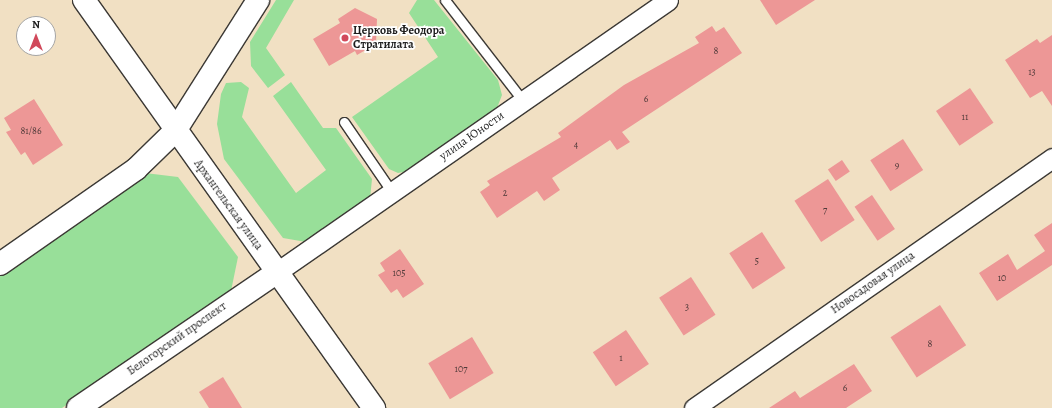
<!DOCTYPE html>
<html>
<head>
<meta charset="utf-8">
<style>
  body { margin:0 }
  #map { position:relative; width:1052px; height:408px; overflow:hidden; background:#f1e0c3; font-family:Alegreya,serif }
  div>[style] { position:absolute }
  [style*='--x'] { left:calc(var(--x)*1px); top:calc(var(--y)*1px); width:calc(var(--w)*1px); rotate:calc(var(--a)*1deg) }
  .green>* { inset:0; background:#98df99 }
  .building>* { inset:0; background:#ed9796; transform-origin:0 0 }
  .roads { filter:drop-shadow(1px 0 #3c3935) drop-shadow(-1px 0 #3c3935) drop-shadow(0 1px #3c3935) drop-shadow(0 -1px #3c3935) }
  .service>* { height:9px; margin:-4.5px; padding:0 4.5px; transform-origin:4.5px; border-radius:4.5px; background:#fff }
  .minor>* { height:19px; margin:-9.5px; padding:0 9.5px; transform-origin:9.5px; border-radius:9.5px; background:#fff }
  .tertiary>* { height:22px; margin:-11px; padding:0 11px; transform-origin:11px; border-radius:11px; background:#fff }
  .dots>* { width:11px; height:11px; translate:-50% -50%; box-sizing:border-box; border:2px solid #fff; border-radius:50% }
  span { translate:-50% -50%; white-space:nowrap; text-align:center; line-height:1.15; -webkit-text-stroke:3.5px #fff; paint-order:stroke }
  .number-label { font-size:10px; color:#503b3a }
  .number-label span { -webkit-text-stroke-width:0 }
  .poi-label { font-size:12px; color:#1c1c1c; font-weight:700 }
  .left { translate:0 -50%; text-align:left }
  .street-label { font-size:12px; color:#1c1c1c }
  .north { position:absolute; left:16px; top:16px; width:40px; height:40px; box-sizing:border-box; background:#fff; border:1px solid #a4a4a4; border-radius:50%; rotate:0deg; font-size:11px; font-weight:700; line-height:16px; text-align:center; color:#1c1c1c }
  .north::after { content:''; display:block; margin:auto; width:14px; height:18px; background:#d1495b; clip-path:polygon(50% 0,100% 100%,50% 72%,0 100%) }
</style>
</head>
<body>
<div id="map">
  <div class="green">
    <i style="clip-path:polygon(276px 0,294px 0,266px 48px,285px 75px,268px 88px,251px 66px,250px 42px)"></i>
    <i style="clip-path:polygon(417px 0,434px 0,498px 80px,502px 95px,497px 108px,408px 171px,398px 173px,389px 169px,352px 117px,438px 57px,409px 13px)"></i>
    <i style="clip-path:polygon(241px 82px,249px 88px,242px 117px,296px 193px,326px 170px,273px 96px,291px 82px,323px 128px,336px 128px,372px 179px,370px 199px,306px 242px,283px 238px,224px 159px,217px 124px,221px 94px,226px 83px)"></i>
    <i style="clip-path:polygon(145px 173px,178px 177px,238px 257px,231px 291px,62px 408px,0 408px,0 273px)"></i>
  </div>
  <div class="building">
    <i style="clip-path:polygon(760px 0,815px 0,776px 25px)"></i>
    <i style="clip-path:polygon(355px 8px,377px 19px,376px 44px,357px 55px,355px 51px,329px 66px,313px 39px,340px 23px,338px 19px)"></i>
    <i style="clip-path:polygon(712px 26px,716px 32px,724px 27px,742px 53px,622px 132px,630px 142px,617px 150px,610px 140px,552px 178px,560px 190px,544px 201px,537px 191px,497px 218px,480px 192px,490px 185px,487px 181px,561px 137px,558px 133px,624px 85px,699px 43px,695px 37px)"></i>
    <i style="clip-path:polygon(1052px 35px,1052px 106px,1042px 91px,1030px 98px,1005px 60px,1037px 39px,1040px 43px)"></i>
    <i style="left:970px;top:88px;width:42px;height:41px;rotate:56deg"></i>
    <i style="clip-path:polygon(34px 99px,63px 145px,33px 165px,25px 152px,21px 155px,6px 132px,11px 130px,4px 118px)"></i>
    <i style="left:903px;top:139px;width:37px;height:39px;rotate:57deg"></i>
    <i style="left:842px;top:160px;width:14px;height:17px;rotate:56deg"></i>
    <i style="left:828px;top:179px;width:49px;height:40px;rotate:57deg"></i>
    <i style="left:872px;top:195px;width:41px;height:21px;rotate:56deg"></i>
    <i style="clip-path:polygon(1052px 223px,1052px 265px,997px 301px,979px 273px,1008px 254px,1017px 270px,1045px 251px,1034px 235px)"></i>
    <i style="left:762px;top:232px;width:43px;height:39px;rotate:57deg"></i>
    <i style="clip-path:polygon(400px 249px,424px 284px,403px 298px,397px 289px,391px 293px,378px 275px,385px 271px,380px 263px)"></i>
    <i style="left:691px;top:277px;width:45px;height:38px;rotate:57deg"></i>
    <i style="left:940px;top:305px;width:48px;height:59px;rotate:57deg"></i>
    <i style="left:626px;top:330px;width:41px;height:40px;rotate:56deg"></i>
    <i style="left:472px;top:337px;width:42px;height:51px;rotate:59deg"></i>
    <i style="clip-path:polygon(854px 364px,872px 391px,846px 408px,769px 408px,795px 391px,800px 398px)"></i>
    <i style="clip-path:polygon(223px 377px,242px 408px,209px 408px,199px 392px)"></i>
  </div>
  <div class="roads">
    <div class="service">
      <i style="--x:445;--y:0;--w:128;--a:52.3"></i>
      <i style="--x:344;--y:122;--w:85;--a:55.6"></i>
    </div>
    <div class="minor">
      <i style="--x:277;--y:272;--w:476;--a:-34.8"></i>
      <i style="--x:694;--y:408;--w:437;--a:-34.9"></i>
    </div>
    <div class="tertiary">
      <i style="--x:84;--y:0;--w:501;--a:54.6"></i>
      <i style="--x:0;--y:264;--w:166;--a:-34.9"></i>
      <i style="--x:136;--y:169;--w:54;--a:-44.3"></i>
      <i style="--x:175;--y:131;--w:155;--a:-57.6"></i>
      <i style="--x:78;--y:408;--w:241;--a:-34.3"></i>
    </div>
  </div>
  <div class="dots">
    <i style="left:345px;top:38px;background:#d1495b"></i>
  </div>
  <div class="number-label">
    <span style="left:716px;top:51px">8</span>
    <span style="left:1032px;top:72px">13</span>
    <span style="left:646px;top:99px">6</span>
    <span style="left:965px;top:117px">11</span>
    <span style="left:31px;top:131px">81/86</span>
    <span style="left:576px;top:145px">4</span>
    <span style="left:897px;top:165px">9</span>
    <span style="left:505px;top:193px">2</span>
    <span style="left:825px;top:210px">7</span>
    <span style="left:757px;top:261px">5</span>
    <span style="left:399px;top:273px">105</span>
    <span style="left:1002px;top:278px">10</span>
    <span style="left:687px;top:307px">3</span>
    <span style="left:930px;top:344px">8</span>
    <span style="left:621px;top:358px">1</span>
    <span style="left:461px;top:369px">107</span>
    <span style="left:845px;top:388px">6</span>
  </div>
  <div class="poi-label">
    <span class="left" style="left:353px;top:38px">Церковь Феодора<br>Стратилата</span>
  </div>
  <div class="street-label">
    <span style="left:472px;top:136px;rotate:-35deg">улица Юности</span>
    <span style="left:228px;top:205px;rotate:54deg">Архангельская улица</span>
    <span style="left:873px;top:283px;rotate:-35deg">Новосадовая улица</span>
    <span style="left:177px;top:339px;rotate:-35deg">Белогорский проспект</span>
  </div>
  <div class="north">N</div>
</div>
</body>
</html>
